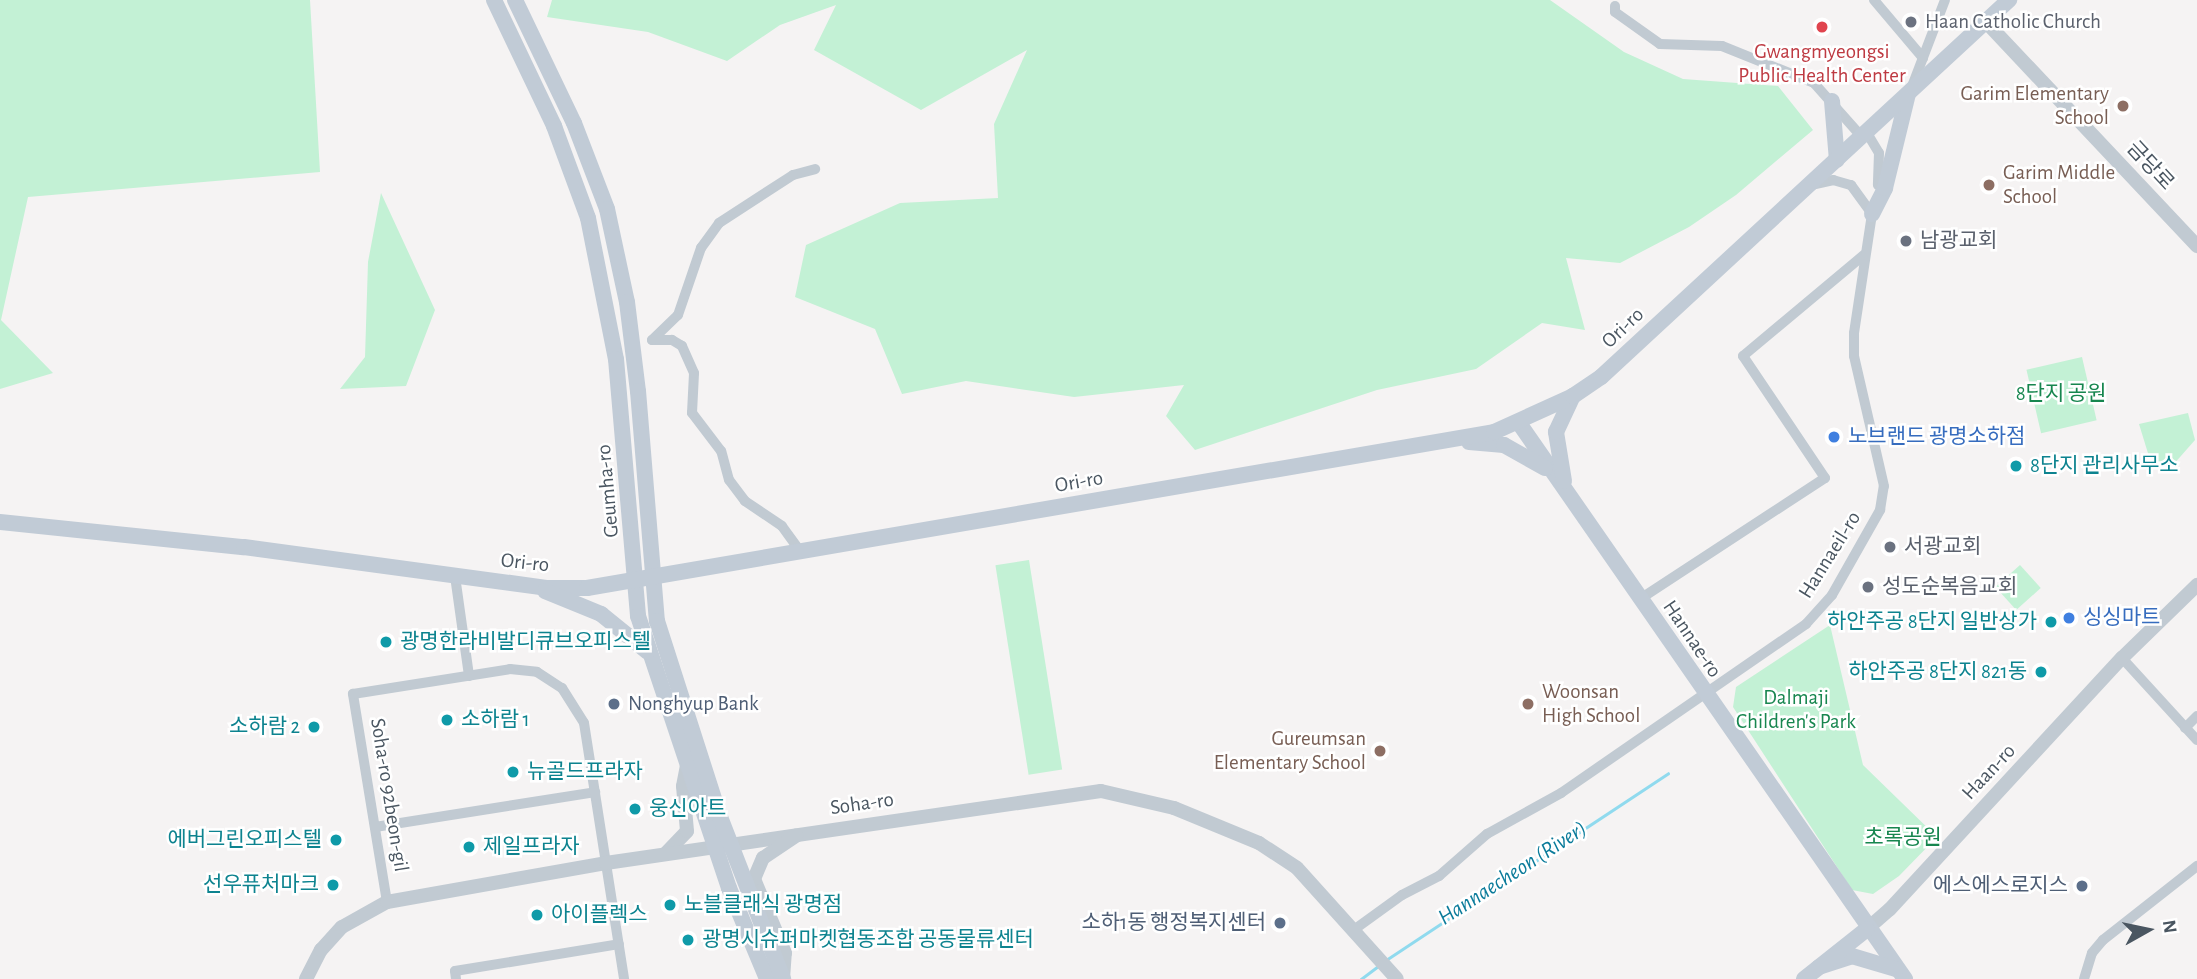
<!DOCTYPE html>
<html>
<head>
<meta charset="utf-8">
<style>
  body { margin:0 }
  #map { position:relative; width:2197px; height:979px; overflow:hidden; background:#f5f3f3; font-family:"Alegreya Sans","Noto Sans KR",sans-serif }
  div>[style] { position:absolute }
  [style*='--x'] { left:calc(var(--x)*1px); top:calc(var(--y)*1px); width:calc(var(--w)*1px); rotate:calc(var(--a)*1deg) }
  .green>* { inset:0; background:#c3f1d5; transform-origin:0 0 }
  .stream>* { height:2.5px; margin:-1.25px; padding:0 1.25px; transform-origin:1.25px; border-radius:1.25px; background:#90daee }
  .minor>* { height:10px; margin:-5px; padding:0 5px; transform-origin:5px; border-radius:5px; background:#c1cad2 }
  .tertiary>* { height:14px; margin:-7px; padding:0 7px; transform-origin:7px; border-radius:7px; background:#c1cad2 }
  .secondary>* { height:16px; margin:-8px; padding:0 8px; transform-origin:8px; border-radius:8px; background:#c1cbd6 }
  .dots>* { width:19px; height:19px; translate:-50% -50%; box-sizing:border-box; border:4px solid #fff; border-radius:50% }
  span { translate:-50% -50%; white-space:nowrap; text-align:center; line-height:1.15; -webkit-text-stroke:5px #fff; paint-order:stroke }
  .worship-label { font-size:21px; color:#5b616d }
  .left { translate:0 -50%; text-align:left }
  .health-label { font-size:21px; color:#be3a42 }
  .education-label { font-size:21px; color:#785e54 }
  .right { translate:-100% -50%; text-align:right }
  .street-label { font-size:21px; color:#4a5661 }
  .park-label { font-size:21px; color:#17864f }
  .shop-label { font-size:21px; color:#366cbe }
  .culture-label { font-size:21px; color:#0d838f }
  .service-label { font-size:21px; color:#4e5e75 }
  .water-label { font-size:23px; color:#0c7c9b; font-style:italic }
  .north { position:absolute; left:2113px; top:895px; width:70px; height:70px; -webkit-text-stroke:5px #fff; paint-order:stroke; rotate:81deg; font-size:19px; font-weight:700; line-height:28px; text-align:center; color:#4a5661 }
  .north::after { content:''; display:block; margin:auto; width:24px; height:32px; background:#4a5661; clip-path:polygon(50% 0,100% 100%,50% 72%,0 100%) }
</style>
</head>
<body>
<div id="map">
  <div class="green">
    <i style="clip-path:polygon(0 0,310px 0,320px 172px,28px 197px,1px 320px,53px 373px,0 389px)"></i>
    <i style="clip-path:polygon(552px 0,1550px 0,1624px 52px,1683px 79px,1778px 86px,1813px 130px,1736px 195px,1689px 227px,1620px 263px,1566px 258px,1585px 330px,1542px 323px,1476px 369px,1377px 390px,1195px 450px,1166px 416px,1184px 385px,1074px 397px,966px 381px,902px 394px,875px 329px,795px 297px,806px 245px,900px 203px,998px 198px,994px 124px,1027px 50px,921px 110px,814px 50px,836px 5px,780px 25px,727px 61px,648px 32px,547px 17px)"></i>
    <i style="clip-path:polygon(381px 193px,435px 310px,406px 386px,340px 389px,365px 357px,368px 262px)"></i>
    <i style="left:2082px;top:357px;width:65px;height:57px;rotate:77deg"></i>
    <i style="clip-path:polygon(2188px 413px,2195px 440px,2173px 465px,2151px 463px,2139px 424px)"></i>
    <i style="left:1029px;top:560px;width:212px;height:34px;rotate:81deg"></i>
    <i style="left:2020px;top:565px;width:31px;height:33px;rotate:48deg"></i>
    <i style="clip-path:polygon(1830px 625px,1863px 765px,1937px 837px,1899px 876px,1873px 894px,1852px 890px,1733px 707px,1736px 687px)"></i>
  </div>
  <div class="stream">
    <i style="--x:1386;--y:960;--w:338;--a:-33.5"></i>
    <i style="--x:1361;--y:979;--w:21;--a:-37"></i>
  </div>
  <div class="minor">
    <i style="--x:1874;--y:0;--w:76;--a:49.8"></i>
    <i style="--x:1615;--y:6;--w:6;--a:90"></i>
    <i style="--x:1615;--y:12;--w:55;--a:35.4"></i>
    <i style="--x:1660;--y:44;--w:62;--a:1.8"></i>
    <i style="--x:1722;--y:46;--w:99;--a:21.9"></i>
    <i style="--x:1814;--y:83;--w:72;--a:48.4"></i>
    <i style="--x:1911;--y:89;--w:95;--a:-69.1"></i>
    <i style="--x:1867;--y:133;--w:23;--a:59"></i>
    <i style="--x:1879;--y:153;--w:32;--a:92"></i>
    <i style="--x:1812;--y:185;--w:22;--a:-13"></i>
    <i style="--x:1833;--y:180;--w:19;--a:16"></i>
    <i style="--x:1851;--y:185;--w:36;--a:54"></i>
    <i style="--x:800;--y:551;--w:31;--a:-126"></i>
    <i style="--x:782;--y:526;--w:45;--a:-146"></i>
    <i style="--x:745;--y:501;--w:26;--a:-127"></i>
    <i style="--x:729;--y:480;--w:30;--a:-105"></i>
    <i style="--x:721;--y:451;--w:48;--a:-127.3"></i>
    <i style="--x:692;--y:413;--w:40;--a:-87.1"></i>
    <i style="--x:694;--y:373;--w:30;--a:-114"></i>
    <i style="--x:682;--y:346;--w:12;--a:-149"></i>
    <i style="--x:672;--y:340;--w:20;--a:180"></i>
    <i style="--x:652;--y:340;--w:36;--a:-44"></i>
    <i style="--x:678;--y:315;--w:71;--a:-71.1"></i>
    <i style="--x:701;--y:248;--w:31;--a:-54"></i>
    <i style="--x:719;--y:223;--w:88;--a:-33"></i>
    <i style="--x:793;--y:175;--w:23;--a:-15"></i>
    <i style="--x:455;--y:576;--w:101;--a:82"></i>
    <i style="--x:1640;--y:599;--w:221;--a:-33.2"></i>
    <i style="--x:1825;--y:478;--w:147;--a:-123.9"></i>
    <i style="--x:1743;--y:356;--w:158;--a:-39.9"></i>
    <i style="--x:2122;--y:658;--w:111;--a:47.6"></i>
    <i style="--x:2185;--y:728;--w:17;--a:-45"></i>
    <i style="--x:375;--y:827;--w:223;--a:-9"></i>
    <i style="--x:387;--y:902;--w:211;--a:-99.3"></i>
    <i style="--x:353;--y:694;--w:159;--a:-9"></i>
    <i style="--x:510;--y:669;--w:27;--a:6"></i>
    <i style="--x:537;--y:672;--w:30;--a:33"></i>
    <i style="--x:562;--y:688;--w:41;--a:57.8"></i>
    <i style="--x:584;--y:723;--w:259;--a:81.1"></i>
    <i style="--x:1355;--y:929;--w:58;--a:-35.9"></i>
    <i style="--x:1402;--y:895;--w:42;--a:-27.2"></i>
    <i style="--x:1439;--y:876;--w:64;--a:-41.2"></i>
    <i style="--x:1487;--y:834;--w:85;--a:-29"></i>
    <i style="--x:1561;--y:793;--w:298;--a:-34.6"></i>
    <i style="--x:1806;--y:624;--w:39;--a:-48"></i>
    <i style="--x:1832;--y:595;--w:98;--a:-60.5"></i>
    <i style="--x:1880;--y:510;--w:24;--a:-81"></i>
    <i style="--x:1884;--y:486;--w:133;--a:-103"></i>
    <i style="--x:1854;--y:356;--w:23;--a:-90"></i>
    <i style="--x:1854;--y:333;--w:126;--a:-81.4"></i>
    <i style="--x:456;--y:979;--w:8;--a:-97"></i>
    <i style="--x:455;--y:971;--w:166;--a:-9.3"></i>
    <i style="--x:2084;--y:979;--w:27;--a:-73"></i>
    <i style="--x:2092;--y:953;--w:17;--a:-50"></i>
    <i style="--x:2103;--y:940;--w:120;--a:-38.2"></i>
  </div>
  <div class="tertiary">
    <i style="--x:1986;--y:22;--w:308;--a:46.7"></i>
    <i style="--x:666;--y:853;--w:30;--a:-46"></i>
    <i style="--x:687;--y:831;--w:45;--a:-95.1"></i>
    <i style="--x:683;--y:786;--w:20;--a:-79"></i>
    <i style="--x:1867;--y:929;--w:30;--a:-41"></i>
    <i style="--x:1890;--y:909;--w:342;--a:-47.3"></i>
    <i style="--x:2122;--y:658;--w:105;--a:-44.2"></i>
    <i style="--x:306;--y:979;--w:33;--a:-63"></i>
    <i style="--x:321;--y:950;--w:31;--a:-48"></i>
    <i style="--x:342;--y:927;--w:51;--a:-29.1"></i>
    <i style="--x:387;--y:902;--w:222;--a:-10.1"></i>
    <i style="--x:606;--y:863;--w:500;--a:-8.28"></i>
    <i style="--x:1101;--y:791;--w:75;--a:13.1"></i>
    <i style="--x:1174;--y:808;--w:92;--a:22.4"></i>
    <i style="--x:1259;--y:843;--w:45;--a:33.3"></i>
    <i style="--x:1297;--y:868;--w:149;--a:48"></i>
    <i style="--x:783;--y:979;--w:26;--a:-86"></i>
    <i style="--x:785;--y:953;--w:80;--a:-112.7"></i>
    <i style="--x:754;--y:879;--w:23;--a:-67"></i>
    <i style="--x:763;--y:858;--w:40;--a:-34"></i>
  </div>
  <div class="secondary">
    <i style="--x:494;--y:0;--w:140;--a:64.5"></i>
    <i style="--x:554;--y:126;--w:98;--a:69.7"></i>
    <i style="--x:588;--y:218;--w:144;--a:78.8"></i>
    <i style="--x:616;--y:359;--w:258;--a:85.1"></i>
    <i style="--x:638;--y:616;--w:287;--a:71.5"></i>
    <i style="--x:729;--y:888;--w:99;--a:67.3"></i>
    <i style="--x:515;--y:0;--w:136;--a:64.4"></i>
    <i style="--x:574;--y:123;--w:92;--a:69"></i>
    <i style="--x:607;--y:209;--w:95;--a:77.9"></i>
    <i style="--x:627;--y:302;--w:90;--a:83"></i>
    <i style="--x:638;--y:391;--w:231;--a:85.3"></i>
    <i style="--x:657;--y:621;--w:206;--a:72.2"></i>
    <i style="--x:720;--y:817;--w:174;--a:68.7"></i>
    <i style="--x:1832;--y:101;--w:59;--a:85.2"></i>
    <i style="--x:1872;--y:214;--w:29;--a:-63"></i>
    <i style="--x:1885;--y:188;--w:97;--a:-76.3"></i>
    <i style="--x:1519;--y:423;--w:677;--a:55.23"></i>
    <i style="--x:1469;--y:442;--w:35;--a:5"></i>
    <i style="--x:1504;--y:445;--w:47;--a:29.3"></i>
    <i style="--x:1564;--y:481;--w:50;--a:-99.3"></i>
    <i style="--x:1556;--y:432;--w:40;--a:-65"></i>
    <i style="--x:0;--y:522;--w:245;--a:5.9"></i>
    <i style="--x:244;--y:547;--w:305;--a:7.7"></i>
    <i style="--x:546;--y:588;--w:41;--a:0"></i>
    <i style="--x:587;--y:588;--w:920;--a:-9.76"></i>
    <i style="--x:1494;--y:432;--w:87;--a:-24.5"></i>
    <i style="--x:1573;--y:396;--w:34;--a:-34"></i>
    <i style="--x:1601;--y:377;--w:556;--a:-42.74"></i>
    <i style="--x:545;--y:591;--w:61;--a:22.3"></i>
    <i style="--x:601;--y:614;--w:60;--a:39"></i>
    <i style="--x:1819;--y:967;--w:35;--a:-18"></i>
    <i style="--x:1852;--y:956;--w:46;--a:16.5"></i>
    <i style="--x:1804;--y:979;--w:80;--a:-38.4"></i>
  </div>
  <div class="dots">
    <i style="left:1911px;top:22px;background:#6b7280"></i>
    <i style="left:1822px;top:27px;background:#e0444e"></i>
    <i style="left:2123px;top:106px;background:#8d6e63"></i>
    <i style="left:1989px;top:185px;background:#8d6e63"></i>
    <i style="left:1906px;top:241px;background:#6b7280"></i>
    <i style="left:1834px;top:437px;background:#3f7fe0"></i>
    <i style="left:2016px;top:466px;background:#0f9aa8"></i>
    <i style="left:1890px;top:547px;background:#6b7280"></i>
    <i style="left:1868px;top:587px;background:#6b7280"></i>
    <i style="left:2069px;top:618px;background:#3f7fe0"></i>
    <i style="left:2051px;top:622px;background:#0f9aa8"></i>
    <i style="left:386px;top:642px;background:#0f9aa8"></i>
    <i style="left:2041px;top:672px;background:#0f9aa8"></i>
    <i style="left:614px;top:704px;background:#5c6f8a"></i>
    <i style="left:1528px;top:704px;background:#8d6e63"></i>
    <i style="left:447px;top:720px;background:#0f9aa8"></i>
    <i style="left:314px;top:727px;background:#0f9aa8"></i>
    <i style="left:1380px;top:751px;background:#8d6e63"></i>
    <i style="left:513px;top:772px;background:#0f9aa8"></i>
    <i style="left:635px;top:809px;background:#0f9aa8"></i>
    <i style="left:336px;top:840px;background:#0f9aa8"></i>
    <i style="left:469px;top:847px;background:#0f9aa8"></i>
    <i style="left:333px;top:885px;background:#0f9aa8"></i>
    <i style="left:2082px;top:886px;background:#5c6f8a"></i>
    <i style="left:670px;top:905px;background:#0f9aa8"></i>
    <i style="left:537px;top:915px;background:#0f9aa8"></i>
    <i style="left:1280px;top:923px;background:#5c6f8a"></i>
    <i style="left:688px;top:940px;background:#0f9aa8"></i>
  </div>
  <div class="worship-label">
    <span class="left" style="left:1925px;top:22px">Haan Catholic Church</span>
    <span class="left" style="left:1920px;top:241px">남광교회</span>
    <span class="left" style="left:1904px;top:547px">서광교회</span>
    <span class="left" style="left:1882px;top:587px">성도순복음교회</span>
  </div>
  <div class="health-label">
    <span style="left:1822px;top:64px">Gwangmyeongsi<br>Public Health Center</span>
  </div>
  <div class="education-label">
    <span class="right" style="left:2109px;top:106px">Garim Elementary<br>School</span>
    <span class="left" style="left:2003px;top:185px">Garim Middle<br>School</span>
    <span class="left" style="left:1542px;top:704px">Woonsan<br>High School</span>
    <span class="right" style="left:1366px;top:751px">Gureumsan<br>Elementary School</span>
  </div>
  <div class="street-label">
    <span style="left:2150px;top:166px;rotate:47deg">금당로</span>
    <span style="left:1623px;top:328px;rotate:-43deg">Ori-ro</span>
    <span style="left:1079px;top:482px;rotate:-10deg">Ori-ro</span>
    <span style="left:608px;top:491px;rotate:-95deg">Geumha-ro</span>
    <span style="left:1830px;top:555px;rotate:-58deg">Hannaeil-ro</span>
    <span style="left:525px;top:563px;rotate:6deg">Ori-ro</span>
    <span style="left:1692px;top:639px;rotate:56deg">Hannae-ro</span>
    <span style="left:1989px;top:772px;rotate:-47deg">Haan-ro</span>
    <span style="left:389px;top:795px;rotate:81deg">Soha-ro 92beon-gil</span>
    <span style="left:862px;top:804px;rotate:-8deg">Soha-ro</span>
  </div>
  <div class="park-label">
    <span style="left:2061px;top:394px">8단지 공원</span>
    <span style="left:1796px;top:710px">Dalmaji<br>Children's Park</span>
    <span style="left:1903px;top:838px">초록공원</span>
  </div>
  <div class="shop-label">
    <span class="left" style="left:1848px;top:437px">노브랜드 광명소하점</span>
    <span class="left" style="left:2083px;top:618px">싱싱마트</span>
  </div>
  <div class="culture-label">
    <span class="left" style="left:2030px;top:466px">8단지 관리사무소</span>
    <span class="right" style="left:2037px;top:622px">하안주공 8단지 일반상가</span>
    <span class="left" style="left:400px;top:642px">광명한라비발디큐브오피스텔</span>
    <span class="right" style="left:2027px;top:672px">하안주공 8단지 821동</span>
    <span class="left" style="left:461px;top:720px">소하람 1</span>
    <span class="right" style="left:300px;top:727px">소하람 2</span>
    <span class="left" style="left:527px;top:772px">뉴골드프라자</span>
    <span class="left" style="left:649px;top:809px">웅신아트</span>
    <span class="right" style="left:322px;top:840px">에버그린오피스텔</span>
    <span class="left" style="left:483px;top:847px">제일프라자</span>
    <span class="right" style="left:319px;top:885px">선우퓨처마크</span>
    <span class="left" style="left:684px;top:905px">노블클래식 광명점</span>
    <span class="left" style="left:551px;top:915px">아이플렉스</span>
    <span class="left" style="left:702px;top:940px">광명시슈퍼마켓협동조합 공동물류센터</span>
  </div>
  <div class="service-label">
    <span class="left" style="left:628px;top:704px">Nonghyup Bank</span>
    <span class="right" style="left:2068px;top:886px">에스에스로지스</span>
    <span class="right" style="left:1266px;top:923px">소하1동 행정복지센터</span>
  </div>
  <div class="water-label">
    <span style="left:1513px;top:874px;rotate:-33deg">Hannaecheon (River)</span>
  </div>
  <div class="north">N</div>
</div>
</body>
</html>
